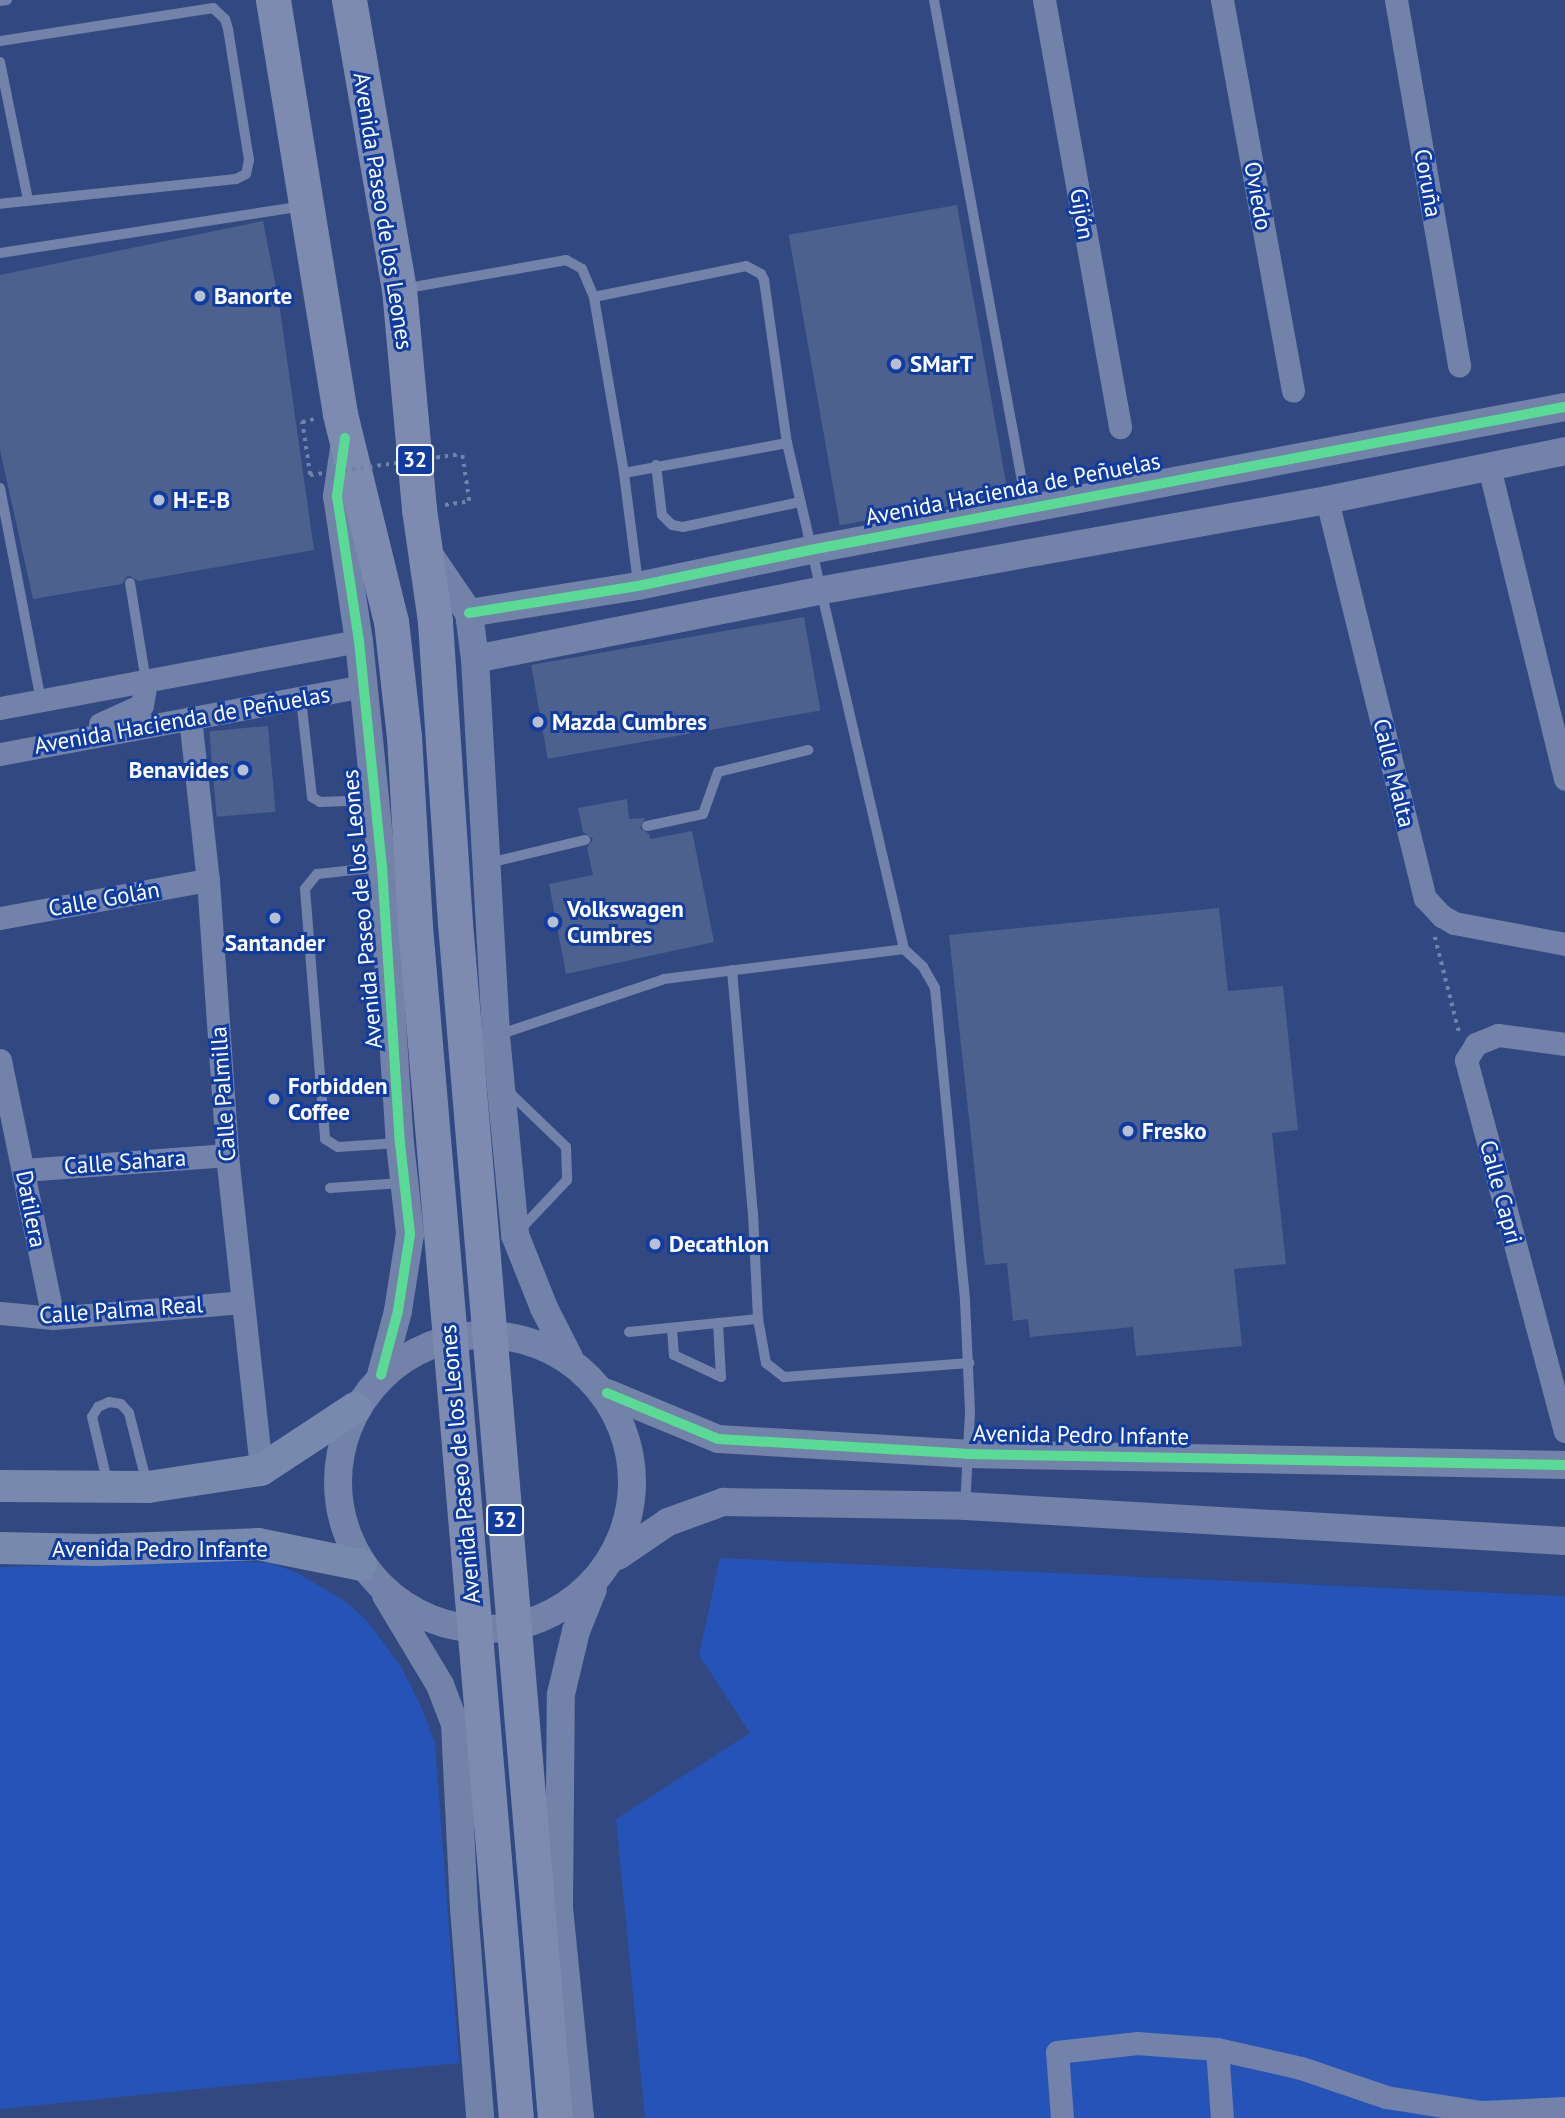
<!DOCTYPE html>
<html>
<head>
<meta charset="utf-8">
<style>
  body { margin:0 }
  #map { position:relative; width:1565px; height:2118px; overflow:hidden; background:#314980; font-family:"PT Sans",sans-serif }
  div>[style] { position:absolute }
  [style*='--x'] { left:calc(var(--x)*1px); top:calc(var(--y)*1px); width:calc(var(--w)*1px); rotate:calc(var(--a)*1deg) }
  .green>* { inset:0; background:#2553b7 }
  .building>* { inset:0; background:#4c618d; transform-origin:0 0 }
  .path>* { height:3.5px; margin-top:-1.75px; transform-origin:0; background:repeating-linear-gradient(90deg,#7282a9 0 3.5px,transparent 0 8.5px) }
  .service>* { height:10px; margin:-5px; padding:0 5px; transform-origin:5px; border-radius:5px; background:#7282a9 }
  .minor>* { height:23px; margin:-11.5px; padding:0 11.5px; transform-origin:11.5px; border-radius:11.5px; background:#7282a9 }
  .tertiary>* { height:28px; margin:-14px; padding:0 14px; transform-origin:14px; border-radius:14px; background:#7282a9 }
  .tertiary>.ring { margin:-14px; padding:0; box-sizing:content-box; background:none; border:28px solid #7282a9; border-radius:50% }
  .secondary>* { height:32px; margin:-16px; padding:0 16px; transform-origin:16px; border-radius:16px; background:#7889ae }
  .primary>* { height:35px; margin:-17.5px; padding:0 17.5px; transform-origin:17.5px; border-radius:17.5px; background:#7c8baf }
  .path-bridge>* { height:3.5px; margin-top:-1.75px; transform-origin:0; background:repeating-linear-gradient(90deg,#7282a9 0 3.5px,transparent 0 8.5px) }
  .primary-bridge>* { height:35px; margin:-17.5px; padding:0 17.5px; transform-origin:17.5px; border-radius:17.5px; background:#7c8baf }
  .cycleway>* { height:10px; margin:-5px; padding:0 5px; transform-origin:5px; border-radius:5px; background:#5adb95 }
  .dots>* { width:19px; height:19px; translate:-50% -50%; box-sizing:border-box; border:4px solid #103ca1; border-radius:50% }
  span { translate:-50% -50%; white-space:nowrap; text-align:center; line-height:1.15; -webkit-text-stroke:6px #103ca1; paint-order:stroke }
  .shield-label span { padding:2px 5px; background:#103ca1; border:2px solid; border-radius:5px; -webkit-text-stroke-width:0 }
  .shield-label { font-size:21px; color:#fff; font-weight:700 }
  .street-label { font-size:23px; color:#fff }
  .poi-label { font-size:23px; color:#fff; font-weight:700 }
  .left { translate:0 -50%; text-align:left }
  .right { translate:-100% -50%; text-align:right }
</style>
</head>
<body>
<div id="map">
  <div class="green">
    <i style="clip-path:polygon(720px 1558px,1565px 1596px,1565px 2118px,645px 2118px,616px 1819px,750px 1733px,699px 1655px)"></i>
    <i style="clip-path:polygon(233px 1561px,270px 1563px,298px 1573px,349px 1604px,368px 1622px,401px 1667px,423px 1711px,435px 1744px,459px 2063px,0 2109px,0 1567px)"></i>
  </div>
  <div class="building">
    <i style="left:957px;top:205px;width:295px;height:171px;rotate:80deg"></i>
    <i style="clip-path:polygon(263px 221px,279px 303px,314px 550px,138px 581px,128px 575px,122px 584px,33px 599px,0 450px,0 275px)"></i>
    <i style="left:804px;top:617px;width:95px;height:277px;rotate:80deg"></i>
    <i style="left:268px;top:726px;width:86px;height:59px;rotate:85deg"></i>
    <i style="clip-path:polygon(627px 799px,629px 819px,645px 818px,640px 828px,649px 834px,651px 839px,692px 831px,714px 942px,566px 974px,549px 884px,593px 875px,587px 848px,593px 839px,583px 832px,578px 808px)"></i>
    <i style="clip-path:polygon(1219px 908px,1228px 991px,1283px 986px,1298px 1130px,1272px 1133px,1286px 1264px,1234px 1269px,1242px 1346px,1136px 1356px,1133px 1327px,1030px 1337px,1028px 1319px,1013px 1321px,1007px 1263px,985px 1265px,949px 935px)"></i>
  </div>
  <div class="path">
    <i style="--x:310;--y:475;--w:54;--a:-98.6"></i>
    <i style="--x:302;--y:422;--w:12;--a:-14"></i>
    <i style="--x:445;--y:505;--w:24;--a:-9"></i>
    <i style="--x:469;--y:501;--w:48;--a:-98.5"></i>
    <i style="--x:1435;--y:937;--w:98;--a:75.8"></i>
  </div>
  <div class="service">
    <i style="--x:934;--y:0;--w:516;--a:79.63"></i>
    <i style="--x:0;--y:1;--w:7;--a:-8"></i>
    <i style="--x:0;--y:41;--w:216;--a:-8.8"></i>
    <i style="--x:213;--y:8;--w:16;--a:43"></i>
    <i style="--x:225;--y:19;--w:10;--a:73"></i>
    <i style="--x:228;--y:29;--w:133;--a:80.9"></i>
    <i style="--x:249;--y:160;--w:14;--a:102"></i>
    <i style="--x:246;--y:174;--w:11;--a:153"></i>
    <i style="--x:236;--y:179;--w:237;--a:174"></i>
    <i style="--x:0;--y:62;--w:141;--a:78.5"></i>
    <i style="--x:0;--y:253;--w:306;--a:-8.8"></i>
    <i style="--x:402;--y:289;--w:167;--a:-10"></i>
    <i style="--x:566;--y:260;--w:18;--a:29"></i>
    <i style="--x:582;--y:269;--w:30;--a:67"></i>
    <i style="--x:656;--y:465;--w:50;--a:83.2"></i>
    <i style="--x:662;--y:515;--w:14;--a:45"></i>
    <i style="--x:672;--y:525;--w:11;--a:10"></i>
    <i style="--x:683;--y:527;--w:120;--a:-12.1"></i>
    <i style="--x:624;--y:473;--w:166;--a:-10.4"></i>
    <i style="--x:0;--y:488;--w:216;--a:79.1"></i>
    <i style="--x:130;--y:583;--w:100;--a:80.8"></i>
    <i style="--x:638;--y:583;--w:111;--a:-97.3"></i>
    <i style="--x:624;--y:473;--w:179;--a:-99.7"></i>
    <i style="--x:594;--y:297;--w:155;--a:-11.5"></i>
    <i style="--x:746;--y:266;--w:17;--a:28"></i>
    <i style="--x:761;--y:274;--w:7;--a:63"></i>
    <i style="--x:764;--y:280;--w:165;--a:82"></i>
    <i style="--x:787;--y:443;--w:519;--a:76.98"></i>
    <i style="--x:904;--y:949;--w:26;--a:43"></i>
    <i style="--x:923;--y:967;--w:24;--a:60"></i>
    <i style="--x:935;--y:988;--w:314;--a:84.5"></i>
    <i style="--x:965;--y:1301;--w:111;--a:87.4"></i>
    <i style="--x:970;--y:1412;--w:94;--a:93"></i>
    <i style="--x:301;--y:699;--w:99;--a:83.6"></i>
    <i style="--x:312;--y:797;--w:9;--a:32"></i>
    <i style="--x:320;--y:802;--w:55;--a:-2.1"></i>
    <i style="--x:647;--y:826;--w:57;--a:-12.1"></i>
    <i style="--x:703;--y:814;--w:45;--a:-70.3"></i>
    <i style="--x:718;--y:772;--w:93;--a:-13.7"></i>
    <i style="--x:489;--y:863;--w:99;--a:-13.5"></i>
    <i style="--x:381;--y:867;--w:64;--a:173.8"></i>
    <i style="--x:317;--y:874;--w:19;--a:129"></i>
    <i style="--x:305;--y:889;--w:251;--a:85.4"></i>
    <i style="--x:325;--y:1139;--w:15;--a:32"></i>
    <i style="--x:338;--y:1147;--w:60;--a:-3.8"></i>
    <i style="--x:732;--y:970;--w:244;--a:85.1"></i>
    <i style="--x:753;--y:1213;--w:106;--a:87.3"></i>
    <i style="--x:758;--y:1319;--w:45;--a:79.7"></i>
    <i style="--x:766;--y:1363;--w:23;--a:38"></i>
    <i style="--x:784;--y:1377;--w:186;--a:-4.3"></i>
    <i style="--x:498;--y:1035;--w:175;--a:-18.6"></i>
    <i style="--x:664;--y:979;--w:242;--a:-7.1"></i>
    <i style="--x:506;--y:1089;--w:83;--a:44"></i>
    <i style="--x:566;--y:1147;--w:33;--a:88"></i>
    <i style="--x:567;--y:1180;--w:70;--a:133.3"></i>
    <i style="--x:330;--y:1188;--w:72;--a:-4"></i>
    <i style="--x:672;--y:1328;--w:27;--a:86"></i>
    <i style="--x:674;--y:1355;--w:52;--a:25.1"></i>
    <i style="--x:721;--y:1377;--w:54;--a:-93.2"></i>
    <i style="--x:629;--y:1332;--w:130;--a:-5.8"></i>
    <i style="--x:108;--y:1485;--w:70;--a:-103.2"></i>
    <i style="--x:92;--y:1417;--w:12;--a:-59"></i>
    <i style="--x:98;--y:1407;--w:12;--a:-24"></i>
    <i style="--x:109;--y:1402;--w:12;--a:9"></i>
    <i style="--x:121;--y:1404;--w:12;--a:48"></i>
    <i style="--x:129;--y:1413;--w:73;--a:75.8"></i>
  </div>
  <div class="minor">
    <i style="--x:1044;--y:0;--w:434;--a:79.9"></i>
    <i style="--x:1222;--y:0;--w:397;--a:79.7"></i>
    <i style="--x:1396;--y:0;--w:371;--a:80.2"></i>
    <i style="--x:1489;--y:467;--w:321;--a:76.3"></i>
    <i style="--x:1327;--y:500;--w:410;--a:76.2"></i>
    <i style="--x:1425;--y:898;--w:25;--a:47"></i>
    <i style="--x:1442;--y:916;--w:14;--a:30"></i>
    <i style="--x:1454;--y:923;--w:113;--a:10.7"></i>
    <i style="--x:0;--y:708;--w:365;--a:-10.6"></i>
    <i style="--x:190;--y:718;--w:163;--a:83.7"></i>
    <i style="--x:208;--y:880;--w:276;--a:86"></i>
    <i style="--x:227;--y:1155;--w:317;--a:83.8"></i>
    <i style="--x:100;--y:724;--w:46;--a:-24.3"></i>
    <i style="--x:142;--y:705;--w:23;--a:-80"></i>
    <i style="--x:0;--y:754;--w:369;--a:-10.6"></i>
    <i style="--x:0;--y:918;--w:211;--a:-10.4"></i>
    <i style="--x:1565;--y:1044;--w:68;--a:-172.3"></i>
    <i style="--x:1498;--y:1035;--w:24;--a:158"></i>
    <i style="--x:1476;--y:1044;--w:19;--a:122"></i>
    <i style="--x:1466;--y:1060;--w:384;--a:75.1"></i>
    <i style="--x:0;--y:1060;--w:263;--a:78.4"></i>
    <i style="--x:24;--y:1170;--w:204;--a:-4.2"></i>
    <i style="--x:0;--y:1313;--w:53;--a:5.4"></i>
    <i style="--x:53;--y:1318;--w:190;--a:-4.8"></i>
    <i style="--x:1217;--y:2049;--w:69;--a:85.9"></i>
    <i style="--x:1062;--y:2118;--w:66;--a:-94.3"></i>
    <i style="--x:1057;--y:2052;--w:81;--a:-6.4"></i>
    <i style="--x:1137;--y:2043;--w:80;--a:4.3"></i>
    <i style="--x:1217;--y:2049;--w:86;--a:12.7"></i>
    <i style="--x:1301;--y:2068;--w:90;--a:18.8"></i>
    <i style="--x:1386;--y:2097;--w:96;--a:9"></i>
    <i style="--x:1481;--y:2112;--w:84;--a:-2.7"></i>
  </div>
  <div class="tertiary">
    <i style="--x:344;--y:448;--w:49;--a:98.3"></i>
    <i style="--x:337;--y:496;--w:147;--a:81.4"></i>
    <i style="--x:359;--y:641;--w:227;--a:84.2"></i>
    <i style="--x:382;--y:867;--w:277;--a:86.3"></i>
    <i style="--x:400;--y:1143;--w:92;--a:83.7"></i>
    <i style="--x:410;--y:1234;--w:78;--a:98.9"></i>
    <i style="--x:398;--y:1311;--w:66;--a:104.9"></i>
    <i style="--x:426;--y:550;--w:76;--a:55.7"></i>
    <i style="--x:469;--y:613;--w:46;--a:82.6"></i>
    <i style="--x:475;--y:659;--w:378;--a:86.8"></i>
    <i style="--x:496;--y:1036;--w:200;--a:84.5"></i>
    <i style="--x:515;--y:1235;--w:79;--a:68.3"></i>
    <i style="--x:544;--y:1308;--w:55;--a:63"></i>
    <i style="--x:469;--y:613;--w:171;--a:-9.1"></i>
    <i style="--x:638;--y:586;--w:176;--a:-11.8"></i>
    <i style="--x:810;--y:550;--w:768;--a:-10.73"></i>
    <i style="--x:475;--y:659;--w:355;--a:-11.2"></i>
    <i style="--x:823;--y:590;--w:512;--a:-10.12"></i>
    <i style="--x:1327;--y:500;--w:243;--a:-11.6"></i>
    <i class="ring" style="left:338px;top:1335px;width:266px;height:266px"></i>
    <i style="--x:607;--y:1393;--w:120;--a:22.5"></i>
    <i style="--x:718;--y:1439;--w:249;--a:3.4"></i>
    <i style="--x:967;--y:1454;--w:598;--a:1.05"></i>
    <i style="--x:618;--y:1556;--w:60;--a:-34.2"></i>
    <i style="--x:668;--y:1522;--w:59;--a:-20"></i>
    <i style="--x:723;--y:1502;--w:242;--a:0.9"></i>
    <i style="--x:965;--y:1506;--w:601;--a:3.34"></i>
    <i style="--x:386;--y:1595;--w:105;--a:59"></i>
    <i style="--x:440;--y:1685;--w:42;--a:69"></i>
    <i style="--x:455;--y:1724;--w:184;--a:87.2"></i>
    <i style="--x:464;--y:1908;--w:211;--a:85.6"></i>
    <i style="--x:580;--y:2118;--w:213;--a:-95.7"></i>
    <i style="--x:559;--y:1906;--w:212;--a:-89.5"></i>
    <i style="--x:561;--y:1694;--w:65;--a:-76.6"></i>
    <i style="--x:576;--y:1631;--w:45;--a:-68"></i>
  </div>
  <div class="secondary">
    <i style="--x:0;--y:1486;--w:148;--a:0.4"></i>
    <i style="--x:148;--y:1487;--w:114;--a:-8.6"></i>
    <i style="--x:261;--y:1470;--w:113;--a:-33.4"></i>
    <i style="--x:0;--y:1548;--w:97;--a:1.2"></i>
    <i style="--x:97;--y:1550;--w:161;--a:-2.1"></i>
    <i style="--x:258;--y:1544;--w:105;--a:11.5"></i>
  </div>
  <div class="primary">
    <i style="--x:273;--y:0;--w:419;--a:80.8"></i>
    <i style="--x:340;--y:414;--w:213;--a:76.2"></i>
    <i style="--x:391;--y:621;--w:116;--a:83.6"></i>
    <i style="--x:404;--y:736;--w:190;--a:86.7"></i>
    <i style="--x:349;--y:0;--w:293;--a:80.2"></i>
    <i style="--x:399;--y:289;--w:221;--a:84.8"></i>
    <i style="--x:419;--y:509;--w:114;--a:81.9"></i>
    <i style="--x:435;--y:622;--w:302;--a:86.2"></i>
  </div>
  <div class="path-bridge">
    <i style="--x:310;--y:475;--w:153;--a:-7.9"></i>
  </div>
  <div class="primary-bridge">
    <i style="--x:455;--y:923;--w:1199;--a:85.22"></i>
    <i style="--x:415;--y:926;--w:1196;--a:85.16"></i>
  </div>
  <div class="cycleway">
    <i style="--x:345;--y:438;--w:59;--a:97.9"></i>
    <i style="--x:337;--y:496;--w:147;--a:81.4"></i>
    <i style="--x:359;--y:641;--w:227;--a:84.2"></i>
    <i style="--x:382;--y:867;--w:277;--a:86.3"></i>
    <i style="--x:400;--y:1143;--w:92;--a:83.7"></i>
    <i style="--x:410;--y:1234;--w:78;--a:98.9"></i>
    <i style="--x:398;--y:1311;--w:66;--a:104.9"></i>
    <i style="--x:469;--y:613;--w:171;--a:-9.1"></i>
    <i style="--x:638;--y:586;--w:176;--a:-11.8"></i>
    <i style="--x:810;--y:550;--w:768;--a:-10.73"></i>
    <i style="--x:607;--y:1393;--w:120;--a:22.5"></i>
    <i style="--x:718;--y:1439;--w:249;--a:3.4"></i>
    <i style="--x:967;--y:1454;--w:598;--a:1.05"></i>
  </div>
  <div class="dots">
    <i style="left:200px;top:296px;background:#b7bfd3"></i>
    <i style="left:896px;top:364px;background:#b7bfd3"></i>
    <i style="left:159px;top:500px;background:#b7bfd3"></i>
    <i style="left:538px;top:722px;background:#b7bfd3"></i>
    <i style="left:243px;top:770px;background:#b7bfd3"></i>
    <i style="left:275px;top:918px;background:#b7bfd3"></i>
    <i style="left:553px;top:922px;background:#b7bfd3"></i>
    <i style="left:274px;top:1099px;background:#b7bfd3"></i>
    <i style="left:1128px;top:1131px;background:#b7bfd3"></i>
    <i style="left:655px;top:1244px;background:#b7bfd3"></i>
  </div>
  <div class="shield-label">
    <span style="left:415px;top:460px">32</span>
    <span style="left:505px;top:1520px">32</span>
  </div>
  <div class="street-label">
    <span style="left:1428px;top:183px;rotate:80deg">Coruña</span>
    <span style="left:1258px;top:196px;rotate:80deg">Oviedo</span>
    <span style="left:383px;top:211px;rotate:81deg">Avenida Paseo de los Leones</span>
    <span style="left:1082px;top:214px;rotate:80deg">Gijón</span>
    <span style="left:1013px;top:489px;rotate:-11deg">Avenida Hacienda de Peñuelas</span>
    <span style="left:182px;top:720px;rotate:-10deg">Avenida Hacienda de Peñuelas</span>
    <span style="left:1394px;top:773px;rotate:76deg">Calle Malta</span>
    <span style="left:104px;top:899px;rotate:-10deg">Calle Golán</span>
    <span style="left:362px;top:909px;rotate:-95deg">Avenida Paseo de los Leones</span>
    <span style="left:223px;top:1094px;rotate:-94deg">Calle Palmilla</span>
    <span style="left:125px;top:1162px;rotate:-4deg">Calle Sahara</span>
    <span style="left:1501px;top:1192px;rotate:75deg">Calle Capri</span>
    <span style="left:31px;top:1209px;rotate:79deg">Datilera</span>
    <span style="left:121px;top:1310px;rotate:-4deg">Calle Palma Real</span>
    <span style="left:1081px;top:1435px;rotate:1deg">Avenida Pedro Infante</span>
    <span style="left:460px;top:1464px;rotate:-95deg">Avenida Paseo de los Leones</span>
    <span style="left:160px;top:1549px">Avenida Pedro Infante</span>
  </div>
  <div class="poi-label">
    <span class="left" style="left:214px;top:296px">Banorte</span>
    <span class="left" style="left:910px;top:364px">SMarT</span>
    <span class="left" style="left:173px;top:500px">H-E-B</span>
    <span class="left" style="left:552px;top:722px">Mazda Cumbres</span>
    <span class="right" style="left:229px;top:770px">Benavides</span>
    <span class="left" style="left:567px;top:922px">Volkswagen<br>Cumbres</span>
    <span style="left:275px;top:943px">Santander</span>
    <span class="left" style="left:288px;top:1099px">Forbidden<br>Coffee</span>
    <span class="left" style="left:1142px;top:1131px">Fresko</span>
    <span class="left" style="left:669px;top:1244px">Decathlon</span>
  </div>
</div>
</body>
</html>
